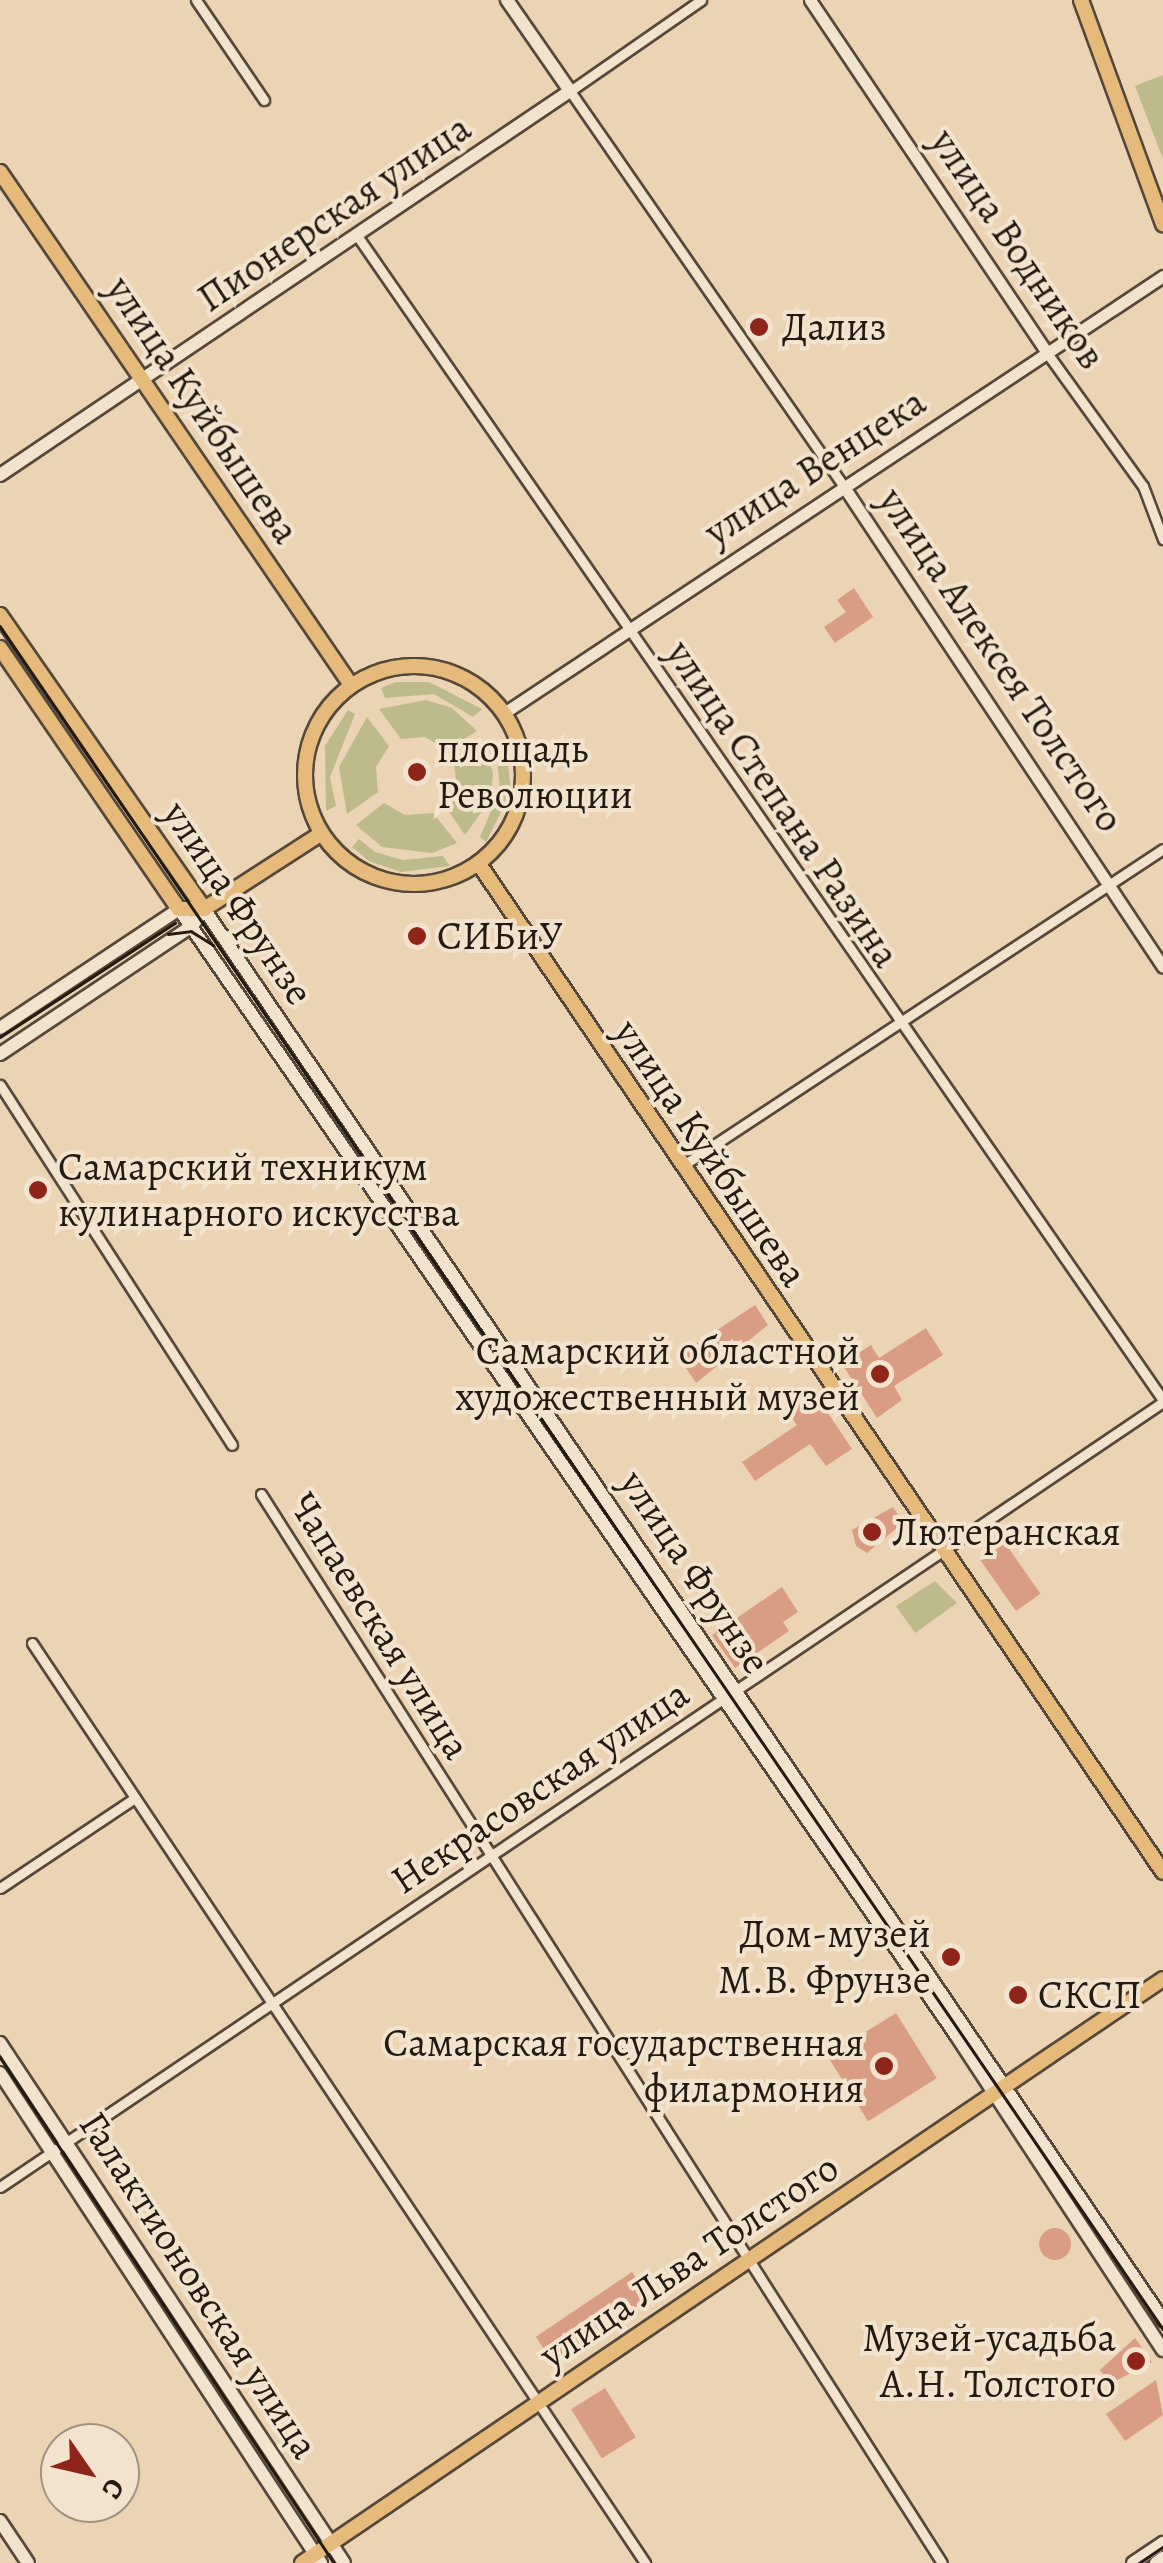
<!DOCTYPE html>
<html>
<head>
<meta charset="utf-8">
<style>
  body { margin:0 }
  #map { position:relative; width:1163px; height:2563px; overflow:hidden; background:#ebd4b4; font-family:Alegreya,serif }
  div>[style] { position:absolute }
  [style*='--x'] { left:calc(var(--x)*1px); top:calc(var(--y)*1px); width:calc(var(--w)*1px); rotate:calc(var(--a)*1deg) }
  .green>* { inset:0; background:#bdbb89 }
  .building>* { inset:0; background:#d99d84; transform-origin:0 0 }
  .round { border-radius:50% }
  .roads { filter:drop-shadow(2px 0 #55483a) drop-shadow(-2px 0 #55483a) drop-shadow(0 2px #55483a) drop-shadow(0 -2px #55483a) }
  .minor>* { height:9px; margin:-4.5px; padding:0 4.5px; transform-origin:4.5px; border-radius:4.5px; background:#f2e3ce }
  .tertiary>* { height:11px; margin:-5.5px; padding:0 5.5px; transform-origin:5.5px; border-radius:5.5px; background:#f2e3ce }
  .secondary>* { height:12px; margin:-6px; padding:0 6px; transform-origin:6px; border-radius:6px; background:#f2e3ce }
  .primary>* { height:14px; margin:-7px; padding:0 7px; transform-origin:7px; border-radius:7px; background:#e6ba7a }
  .primary>.ring { margin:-7px; padding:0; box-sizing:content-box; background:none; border:14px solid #e6ba7a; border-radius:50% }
  .tram>* { height:2.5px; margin:-1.25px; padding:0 1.25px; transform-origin:1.25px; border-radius:1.25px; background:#231a11 }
  .dots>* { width:28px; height:28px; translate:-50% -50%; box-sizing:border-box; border:5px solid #f2e3ce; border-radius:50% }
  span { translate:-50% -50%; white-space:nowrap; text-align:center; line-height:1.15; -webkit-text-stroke:8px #f2e3ce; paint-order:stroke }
  .street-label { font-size:40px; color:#231a11 }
  .poi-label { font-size:40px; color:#231a11 }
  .left { translate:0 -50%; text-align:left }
  .right { translate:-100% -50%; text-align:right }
  .north { position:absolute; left:40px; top:2423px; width:100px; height:100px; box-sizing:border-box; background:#f2e3ce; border:2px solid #9f9382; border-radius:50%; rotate:124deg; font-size:28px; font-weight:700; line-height:40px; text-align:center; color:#231a11 }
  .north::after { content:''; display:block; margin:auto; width:35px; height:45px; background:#8f2418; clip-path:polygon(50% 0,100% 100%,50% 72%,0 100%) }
</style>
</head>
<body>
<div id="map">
  <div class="green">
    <i style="clip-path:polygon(1163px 75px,1163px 159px,1135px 86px)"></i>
    <i style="clip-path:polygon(396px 682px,429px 682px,482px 709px,473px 717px,434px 694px,385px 698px,381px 688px)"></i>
    <i style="clip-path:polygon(426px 700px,452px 708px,477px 731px,446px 750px,425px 737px,401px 739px,379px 709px)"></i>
    <i style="clip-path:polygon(348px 710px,355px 714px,330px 777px,336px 806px,326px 811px,325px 746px)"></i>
    <i style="clip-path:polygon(367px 717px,389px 746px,376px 767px,378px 792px,347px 814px,339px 767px)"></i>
    <i style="clip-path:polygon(484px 741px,493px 774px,490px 800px,465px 835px,445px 806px,456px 780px,453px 758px)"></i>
    <i style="clip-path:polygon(506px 745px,511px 792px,486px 842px,480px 837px,500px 790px,496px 750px)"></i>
    <i style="clip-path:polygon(384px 803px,405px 815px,433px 813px,457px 843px,432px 853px,382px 847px,356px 825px)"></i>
    <i style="clip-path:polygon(359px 839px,375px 852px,403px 860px,443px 856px,450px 866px,401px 872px,369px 861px,352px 847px)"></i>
    <i style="clip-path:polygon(935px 1581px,957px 1603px,915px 1633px,896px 1606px)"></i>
  </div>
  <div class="building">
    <i style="clip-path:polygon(854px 588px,873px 617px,835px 643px,824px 627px,846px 612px,837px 600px)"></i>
    <i style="clip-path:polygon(755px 1305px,768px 1325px,696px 1383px,678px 1356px)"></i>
    <i style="clip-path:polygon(926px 1328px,943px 1355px,894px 1386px,902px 1400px,877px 1418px,842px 1364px,871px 1345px,879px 1358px)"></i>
    <i style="clip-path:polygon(812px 1389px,852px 1449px,826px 1466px,810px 1444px,755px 1481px,742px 1462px,797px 1425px,784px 1407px)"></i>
    <i style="clip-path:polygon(893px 1507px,903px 1523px,867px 1553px,856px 1546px,852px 1530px)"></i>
    <i style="left:1005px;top:1543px;width:62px;height:30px;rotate:55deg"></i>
    <i style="clip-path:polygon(782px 1587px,798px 1612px,783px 1622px,789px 1631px,735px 1668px,712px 1635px)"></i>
    <i style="left:896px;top:2013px;width:77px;height:81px;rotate:58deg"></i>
    <i class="round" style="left:1039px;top:2228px;width:32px;height:32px"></i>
    <i style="left:632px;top:2272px;width:32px;height:116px;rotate:56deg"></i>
    <i style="clip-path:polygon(1135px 2338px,1152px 2362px,1110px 2384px,1100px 2370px)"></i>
    <i style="clip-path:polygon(1156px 2380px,1163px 2415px,1125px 2441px,1106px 2414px)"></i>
    <i style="left:605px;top:2388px;width:58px;height:40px;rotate:58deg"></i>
  </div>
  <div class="roads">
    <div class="minor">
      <i style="--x:196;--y:0;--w:121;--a:55.8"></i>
      <i style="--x:701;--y:0;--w:160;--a:145.2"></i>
      <i style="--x:570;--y:91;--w:482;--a:55.3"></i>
      <i style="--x:358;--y:237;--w:1414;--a:55.31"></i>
      <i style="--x:1047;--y:353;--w:164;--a:54.2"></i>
      <i style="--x:1143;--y:486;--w:57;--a:69.3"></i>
      <i style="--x:0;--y:1085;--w:428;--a:57.2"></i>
      <i style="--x:682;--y:1166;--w:576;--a:-33.39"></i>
      <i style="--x:261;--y:1494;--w:1267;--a:57.5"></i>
      <i style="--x:32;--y:1643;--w:1106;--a:56.32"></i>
      <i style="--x:0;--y:1888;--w:162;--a:-33.7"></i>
      <i style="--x:0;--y:2187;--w:1403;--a:-34.02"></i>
    </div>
    <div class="tertiary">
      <i style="--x:810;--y:0;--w:425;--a:56.1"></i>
      <i style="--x:844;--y:487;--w:576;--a:56.39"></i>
      <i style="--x:504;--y:713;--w:791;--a:-33.55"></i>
    </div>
    <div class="secondary">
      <i style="--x:0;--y:475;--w:687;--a:-33.97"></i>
      <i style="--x:570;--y:91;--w:111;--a:-124.7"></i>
      <i style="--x:0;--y:1028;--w:215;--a:-33.6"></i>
      <i style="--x:179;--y:909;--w:1368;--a:55.39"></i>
      <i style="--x:956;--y:2035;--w:377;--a:56.7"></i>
      <i style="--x:0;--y:1054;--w:231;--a:-33.7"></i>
      <i style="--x:192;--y:926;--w:21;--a:-55"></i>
      <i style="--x:204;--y:909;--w:1706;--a:55.8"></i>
      <i style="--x:0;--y:2043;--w:623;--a:56.51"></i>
      <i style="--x:0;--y:2073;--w:586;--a:56.77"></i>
      <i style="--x:0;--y:2521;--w:50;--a:56.3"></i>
      <i style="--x:1133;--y:2563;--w:36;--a:-34"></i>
      <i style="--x:1156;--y:2563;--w:9;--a:-36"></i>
    </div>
    <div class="primary">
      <i style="--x:1081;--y:0;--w:239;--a:69.9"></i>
      <i style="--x:0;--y:172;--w:622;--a:55.62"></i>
      <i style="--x:0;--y:615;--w:358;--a:55.2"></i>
      <i style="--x:0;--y:648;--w:316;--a:55.6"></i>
      <i style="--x:179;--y:909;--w:25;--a:0"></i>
      <i style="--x:204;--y:909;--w:140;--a:-32.8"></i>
      <i class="ring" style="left:305px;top:666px;width:204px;height:204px"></i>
      <i style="--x:479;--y:864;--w:1218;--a:55.84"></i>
      <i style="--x:302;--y:2563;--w:1040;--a:-34.15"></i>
    </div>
  </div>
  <div class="tram">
    <i style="--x:0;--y:626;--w:2062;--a:55.67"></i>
    <i style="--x:168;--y:934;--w:23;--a:-7"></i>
    <i style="--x:191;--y:931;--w:26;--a:32"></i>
    <i style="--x:0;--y:1037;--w:209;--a:-33.1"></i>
    <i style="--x:0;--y:2057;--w:606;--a:56.57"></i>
    <i style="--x:1139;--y:2563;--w:29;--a:-34"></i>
  </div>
  <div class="dots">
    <i style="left:759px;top:327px;background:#8f2418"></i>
    <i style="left:417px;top:772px;background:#8f2418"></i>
    <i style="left:417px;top:936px;background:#8f2418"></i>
    <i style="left:38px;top:1190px;background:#8f2418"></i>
    <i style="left:880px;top:1374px;background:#8f2418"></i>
    <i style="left:872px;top:1532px;background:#8f2418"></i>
    <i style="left:951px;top:1957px;background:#8f2418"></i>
    <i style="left:1018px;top:1995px;background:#8f2418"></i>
    <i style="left:884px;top:2066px;background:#8f2418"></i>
    <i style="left:1136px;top:2361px;background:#8f2418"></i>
  </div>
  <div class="street-label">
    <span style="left:334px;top:213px;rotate:-34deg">Пионерская улица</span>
    <span style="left:1018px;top:249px;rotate:56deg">улица Водников</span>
    <span style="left:203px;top:410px;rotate:56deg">улица Куйбышева</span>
    <span style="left:815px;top:467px;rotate:-33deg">улица Венцека</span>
    <span style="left:1001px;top:660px;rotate:56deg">улица Алексея Толстого</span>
    <span style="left:783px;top:804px;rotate:56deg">улица Степана Разина</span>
    <span style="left:238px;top:903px;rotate:56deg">улица Фрунзе</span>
    <span style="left:711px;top:1153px;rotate:56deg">улица Куйбышева</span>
    <span style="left:695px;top:1572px;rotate:56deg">улица Фрунзе</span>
    <span style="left:380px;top:1626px;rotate:58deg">Чапаевская улица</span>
    <span style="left:540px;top:1787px;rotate:-34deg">Некрасовская улица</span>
    <span style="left:689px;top:2261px;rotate:-34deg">улица Льва Толстого</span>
    <span style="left:199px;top:2285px;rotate:57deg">Галактионовская улица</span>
  </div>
  <div class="poi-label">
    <span class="left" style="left:782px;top:327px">Дализ</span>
    <span class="left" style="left:437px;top:772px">площадь<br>Революции</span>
    <span class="left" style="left:437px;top:936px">СИБиУ</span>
    <span class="left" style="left:58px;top:1190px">Самарский техникум<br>кулинарного искусства</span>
    <span class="right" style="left:860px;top:1374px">Самарский областной<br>художественный музей</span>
    <span class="left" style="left:892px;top:1532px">Лютеранская</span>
    <span class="right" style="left:931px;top:1957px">Дом-музей<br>М.В. Фрунзе</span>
    <span class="left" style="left:1038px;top:1995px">СКСП</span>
    <span class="right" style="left:864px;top:2066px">Самарская государственная<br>филармония</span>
    <span class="right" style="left:1116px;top:2361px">Музей-усадьба<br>А.Н. Толстого</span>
  </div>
  <div class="north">С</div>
</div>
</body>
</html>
